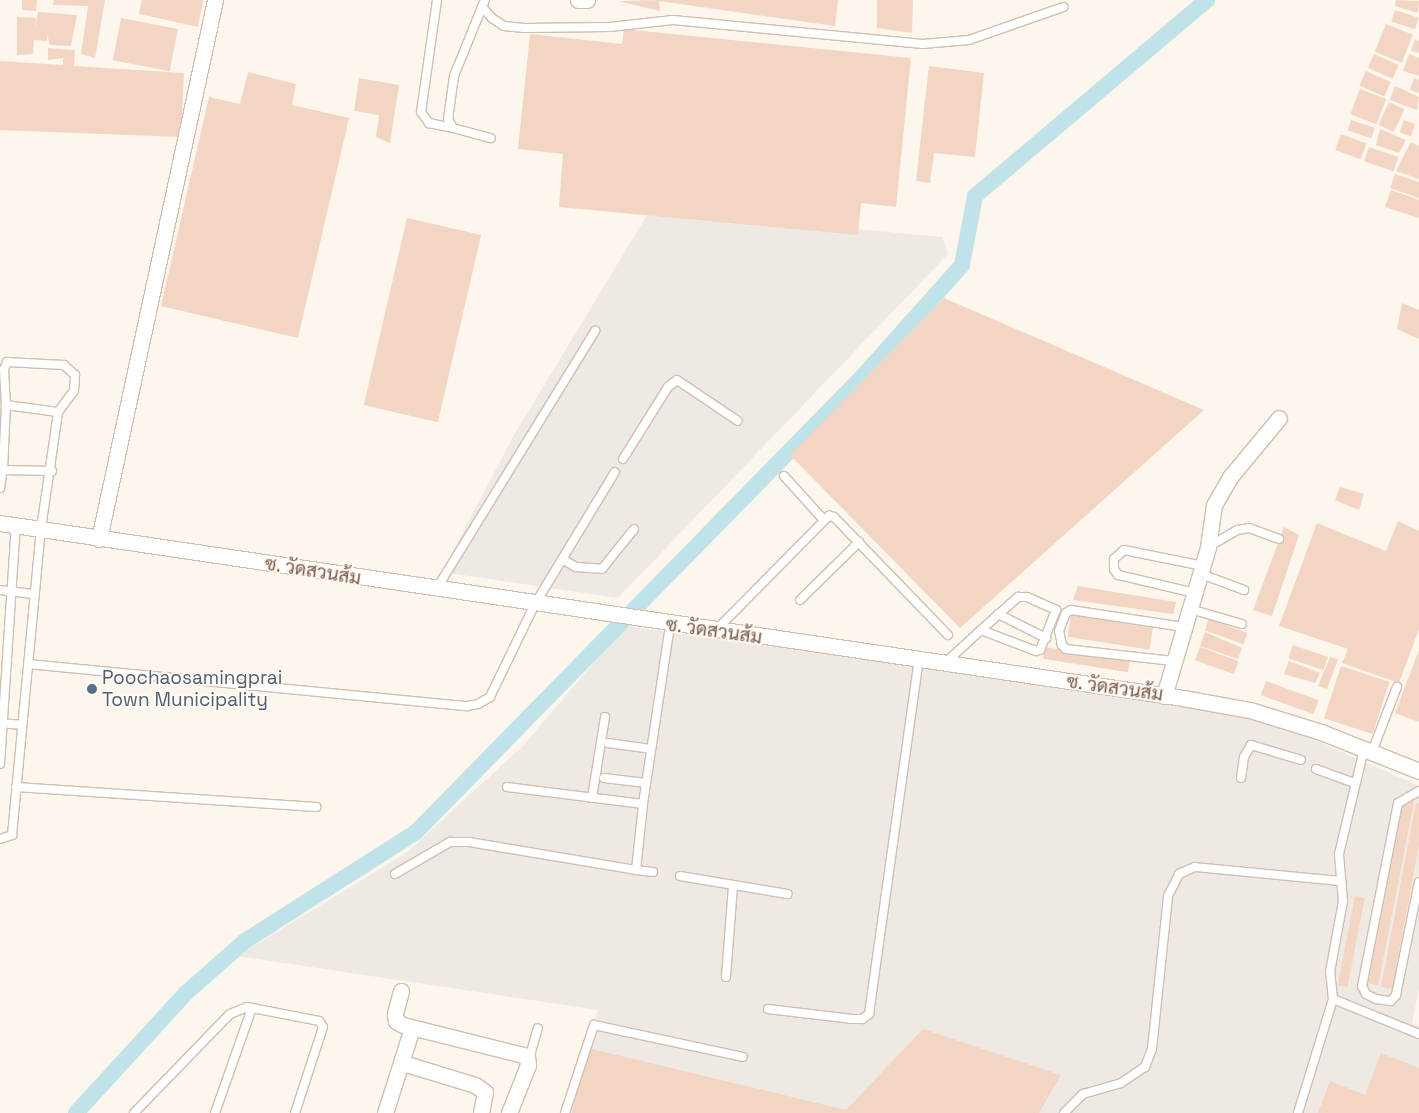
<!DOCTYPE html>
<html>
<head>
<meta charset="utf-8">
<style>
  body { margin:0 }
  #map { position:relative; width:1419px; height:1113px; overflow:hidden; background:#fdf6ec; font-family:"Space Grotesk",Sarabun,sans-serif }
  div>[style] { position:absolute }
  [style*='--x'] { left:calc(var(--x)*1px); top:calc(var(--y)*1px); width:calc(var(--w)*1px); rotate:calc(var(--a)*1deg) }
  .industrial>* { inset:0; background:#efe9e4 }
  .canal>* { height:16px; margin:-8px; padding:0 8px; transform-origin:8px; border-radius:8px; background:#bfe3e8 }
  .building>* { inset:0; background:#f3d5c3; transform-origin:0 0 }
  .roads { filter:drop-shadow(1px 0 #d1beb0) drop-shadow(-1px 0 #d1beb0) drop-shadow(0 1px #d1beb0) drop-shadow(0 -1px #d1beb0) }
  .service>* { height:8px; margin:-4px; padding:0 4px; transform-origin:4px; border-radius:4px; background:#fff }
  .minor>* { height:15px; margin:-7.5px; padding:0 7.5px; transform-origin:7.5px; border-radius:7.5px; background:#fff }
  .dots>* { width:14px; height:14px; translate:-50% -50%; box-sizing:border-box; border:2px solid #fffaf3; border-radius:50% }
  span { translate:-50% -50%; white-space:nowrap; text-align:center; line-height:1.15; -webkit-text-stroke:4px #fffaf3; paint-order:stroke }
  .street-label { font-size:19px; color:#7a5c4d }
  .service-label { font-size:19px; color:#4e5e75 }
  .left { translate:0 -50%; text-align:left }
</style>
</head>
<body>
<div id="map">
  <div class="industrial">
    <i style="clip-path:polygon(650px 210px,942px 237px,948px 254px,618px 598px,442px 572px,514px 435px)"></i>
    <i style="clip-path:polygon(625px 626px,1225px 708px,1303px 735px,1419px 786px,1419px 988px,1412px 1023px,1419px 1026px,1419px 1113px,565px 1113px,598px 1010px,237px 956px,406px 853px,522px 747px)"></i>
  </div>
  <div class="canal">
    <i style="--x:76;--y:1113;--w:163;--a:-47.5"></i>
    <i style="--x:186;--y:993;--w:79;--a:-41.4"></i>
    <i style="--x:245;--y:941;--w:203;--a:-32.5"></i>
    <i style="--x:416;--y:832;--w:637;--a:-45.57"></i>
    <i style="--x:862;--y:377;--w:150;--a:-48.2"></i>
    <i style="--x:962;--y:265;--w:70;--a:-79.3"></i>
    <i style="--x:975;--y:196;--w:304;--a:-40.2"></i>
  </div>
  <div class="building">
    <i style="clip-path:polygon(22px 0,37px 0,36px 11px,22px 10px)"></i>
    <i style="clip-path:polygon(54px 0,105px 0,95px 58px,81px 54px,88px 6px,53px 5px)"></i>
    <i style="clip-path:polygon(142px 0,203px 0,198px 27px,139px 14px)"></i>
    <i style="clip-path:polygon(659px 0,838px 0,835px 26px,659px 1px,660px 11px,618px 1px)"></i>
    <i style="clip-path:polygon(877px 0,913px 0,912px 33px,877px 28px)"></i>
    <i style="clip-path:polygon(1396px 0,1419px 1px,1418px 13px,1395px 6px)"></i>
    <i style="left:1395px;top:10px;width:25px;height:12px;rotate:18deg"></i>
    <i style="clip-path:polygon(38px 12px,77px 15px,71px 46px,50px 45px,47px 34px,47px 41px,34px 40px,33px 54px,17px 55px,17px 17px,36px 18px,35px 29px)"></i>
    <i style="left:121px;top:18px;width:58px;height:43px;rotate:11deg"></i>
    <i style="left:1386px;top:24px;width:29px;height:30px;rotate:22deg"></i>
    <i style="clip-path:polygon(624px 29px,911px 58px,896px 207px,861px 203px,858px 235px,559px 207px,563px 154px,518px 149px,530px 34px,622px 44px)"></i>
    <i style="clip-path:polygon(1415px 39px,1419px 41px,1419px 53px,1411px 51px)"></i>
    <i style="clip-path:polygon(48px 48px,75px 50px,74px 66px,184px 73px,181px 137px,0 130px,0 61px,63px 65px,63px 58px,48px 60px)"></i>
    <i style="left:1374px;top:54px;width:27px;height:15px;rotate:24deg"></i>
    <i style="clip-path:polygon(1409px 54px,1419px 58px,1419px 76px,1403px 71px)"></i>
    <i style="clip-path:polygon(929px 66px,984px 73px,975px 157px,934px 153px,930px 183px,916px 181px)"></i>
    <i style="left:1366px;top:71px;width:27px;height:16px;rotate:24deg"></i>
    <i style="clip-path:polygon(248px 72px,296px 84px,292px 105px,349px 118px,298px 338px,161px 306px,209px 97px,240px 104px)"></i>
    <i style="clip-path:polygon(359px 78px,399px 85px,390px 143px,376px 137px,379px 115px,354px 111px)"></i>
    <i style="clip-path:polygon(1414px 78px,1419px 80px,1419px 93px,1410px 90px)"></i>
    <i style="clip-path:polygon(1395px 86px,1419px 97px,1417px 110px,1390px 100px)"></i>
    <i style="left:1360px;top:89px;width:28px;height:27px;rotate:21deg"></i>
    <i style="left:1389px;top:102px;width:17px;height:25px;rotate:25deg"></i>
    <i style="left:1351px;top:120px;width:25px;height:11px;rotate:18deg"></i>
    <i style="left:1404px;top:120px;width:12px;height:13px;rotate:20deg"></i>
    <i style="clip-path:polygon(1380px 129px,1406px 140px,1399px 153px,1376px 145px)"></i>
    <i style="left:1341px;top:134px;width:27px;height:17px;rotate:20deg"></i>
    <i style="clip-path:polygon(1411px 142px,1419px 146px,1419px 179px,1396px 171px)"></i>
    <i style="left:1369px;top:147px;width:31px;height:15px;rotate:19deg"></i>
    <i style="clip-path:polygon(1395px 174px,1419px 182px,1419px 198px,1390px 188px)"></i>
    <i style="clip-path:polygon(1391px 190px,1419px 200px,1419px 218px,1385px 207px)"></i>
    <i style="left:407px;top:218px;width:76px;height:192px;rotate:13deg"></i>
    <i style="clip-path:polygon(944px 298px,1204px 410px,960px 628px,790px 455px)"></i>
    <i style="clip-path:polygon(1402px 303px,1419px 310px,1419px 339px,1397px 329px)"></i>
    <i style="clip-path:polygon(1340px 487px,1364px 494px,1359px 510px,1335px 500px)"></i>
    <i style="clip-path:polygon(1398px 521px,1419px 531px,1419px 629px,1399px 683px,1342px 663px,1348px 649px,1279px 626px,1317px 523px,1386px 551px)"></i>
    <i style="clip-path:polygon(1284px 527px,1299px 535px,1272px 616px,1253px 610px)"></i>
    <i style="clip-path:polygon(1078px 586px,1176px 602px,1173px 614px,1073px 600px)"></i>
    <i style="left:1071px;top:615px;width:83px;height:22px;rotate:9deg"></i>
    <i style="left:1209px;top:619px;width:41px;height:12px;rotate:20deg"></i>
    <i style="clip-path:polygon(1205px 632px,1242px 648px,1238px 659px,1200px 646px)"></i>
    <i style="left:1293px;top:645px;width:37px;height:14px;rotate:19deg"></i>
    <i style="left:1045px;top:647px;width:86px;height:12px;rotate:9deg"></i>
    <i style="left:1200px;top:647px;width:41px;height:14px;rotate:20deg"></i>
    <i style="clip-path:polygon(1419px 650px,1419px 722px,1395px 713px)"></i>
    <i style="clip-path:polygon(1330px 657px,1338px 659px,1327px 689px,1318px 686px)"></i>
    <i style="clip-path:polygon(1289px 661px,1320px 673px,1315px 683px,1284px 674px)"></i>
    <i style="left:1341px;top:666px;width:51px;height:55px;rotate:18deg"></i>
    <i style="left:1266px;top:681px;width:56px;height:15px;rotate:20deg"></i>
    <i style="left:1404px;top:800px;width:10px;height:187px;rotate:11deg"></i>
    <i style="clip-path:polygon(1416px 803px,1419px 803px,1419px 845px,1392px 989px,1381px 987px)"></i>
    <i style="left:1355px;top:896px;width:10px;height:91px;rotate:11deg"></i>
    <i style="clip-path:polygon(923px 1029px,1061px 1075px,1039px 1113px,572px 1113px,588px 1048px,846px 1110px)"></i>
    <i style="clip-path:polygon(1381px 1053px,1419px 1068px,1419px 1113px,1318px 1113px,1330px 1081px,1365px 1095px)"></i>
  </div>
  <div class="roads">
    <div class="service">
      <i style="--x:437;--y:0;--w:113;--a:98.1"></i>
      <i style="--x:421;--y:112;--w:14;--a:54"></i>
      <i style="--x:429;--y:123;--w:25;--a:12"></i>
      <i style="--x:485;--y:0;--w:8;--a:113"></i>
      <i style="--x:482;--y:7;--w:15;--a:48"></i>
      <i style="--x:492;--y:18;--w:14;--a:34"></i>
      <i style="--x:504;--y:26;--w:20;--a:6"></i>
      <i style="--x:524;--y:28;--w:86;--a:-0.7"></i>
      <i style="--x:610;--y:27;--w:63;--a:-6.3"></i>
      <i style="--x:673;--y:20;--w:251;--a:5.5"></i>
      <i style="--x:923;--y:44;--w:46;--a:-5"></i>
      <i style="--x:969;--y:40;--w:100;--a:-19.3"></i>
      <i style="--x:482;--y:7;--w:74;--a:112.1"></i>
      <i style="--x:454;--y:76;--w:43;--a:97.9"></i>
      <i style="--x:448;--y:119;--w:10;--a:61"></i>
      <i style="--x:453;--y:128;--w:39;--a:15"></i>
      <i style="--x:623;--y:459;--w:85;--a:-58"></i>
      <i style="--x:668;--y:387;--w:11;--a:-38"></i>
      <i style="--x:677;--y:380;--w:73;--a:33.9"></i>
      <i style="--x:52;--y:471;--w:49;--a:-178.8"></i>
      <i style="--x:3;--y:470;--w:65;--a:-87.4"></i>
      <i style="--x:6;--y:405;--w:52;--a:7.7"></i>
      <i style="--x:784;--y:476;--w:58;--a:47.8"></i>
      <i style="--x:0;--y:488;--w:18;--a:-81"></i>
      <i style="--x:1208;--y:547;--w:34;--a:-30"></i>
      <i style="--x:1238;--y:530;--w:11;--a:-10"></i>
      <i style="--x:1249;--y:528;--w:32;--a:20"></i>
      <i style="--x:562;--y:559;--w:16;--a:30"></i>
      <i style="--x:576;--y:567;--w:26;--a:4"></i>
      <i style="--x:602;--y:569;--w:51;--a:-51.3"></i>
      <i style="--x:1201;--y:574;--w:46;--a:20.4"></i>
      <i style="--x:437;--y:588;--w:302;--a:-58.4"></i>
      <i style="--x:0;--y:590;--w:35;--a:7"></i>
      <i style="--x:1195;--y:593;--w:79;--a:-166.8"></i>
      <i style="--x:1118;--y:575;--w:7;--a:-124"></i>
      <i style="--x:1114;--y:569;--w:10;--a:-90"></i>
      <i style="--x:1114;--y:559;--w:13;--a:-42"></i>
      <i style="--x:1124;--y:550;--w:81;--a:11.4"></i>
      <i style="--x:800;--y:600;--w:83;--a:-44.5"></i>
      <i style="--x:1190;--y:609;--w:54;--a:16.1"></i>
      <i style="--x:998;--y:614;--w:54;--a:26.6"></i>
      <i style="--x:716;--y:630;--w:161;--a:-45.3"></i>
      <i style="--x:829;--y:516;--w:5;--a:11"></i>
      <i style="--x:834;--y:517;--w:164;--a:46"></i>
      <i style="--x:1173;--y:661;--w:108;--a:-173.6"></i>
      <i style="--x:1066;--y:649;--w:6;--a:-135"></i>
      <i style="--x:1062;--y:645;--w:14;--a:-102"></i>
      <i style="--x:1059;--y:631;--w:19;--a:-69"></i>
      <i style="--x:1066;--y:613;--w:6;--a:-31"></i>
      <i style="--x:1071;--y:610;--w:114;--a:8.6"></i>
      <i style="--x:945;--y:663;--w:49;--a:-42.5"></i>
      <i style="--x:981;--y:630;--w:50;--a:-41.7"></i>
      <i style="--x:1018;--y:597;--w:9;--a:0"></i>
      <i style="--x:1027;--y:597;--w:32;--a:24"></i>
      <i style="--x:1056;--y:610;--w:43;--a:111.8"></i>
      <i style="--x:1040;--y:650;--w:4;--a:166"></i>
      <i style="--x:1036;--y:651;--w:59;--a:-159.1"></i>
      <i style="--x:28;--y:664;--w:441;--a:5.5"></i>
      <i style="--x:467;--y:706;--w:11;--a:-10"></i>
      <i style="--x:478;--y:704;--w:14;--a:-30"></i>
      <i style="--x:490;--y:697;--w:103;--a:-64.2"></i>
      <i style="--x:535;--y:604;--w:154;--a:-58.8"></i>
      <i style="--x:0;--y:723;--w:22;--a:5"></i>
      <i style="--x:608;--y:743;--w:43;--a:7.9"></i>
      <i style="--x:1372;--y:752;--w:70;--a:-69"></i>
      <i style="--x:0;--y:764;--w:240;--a:-86.2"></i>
      <i style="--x:1316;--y:769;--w:40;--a:20.2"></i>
      <i style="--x:604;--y:778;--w:42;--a:6.8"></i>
      <i style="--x:1241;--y:778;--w:21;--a:-82"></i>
      <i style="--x:1244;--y:757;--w:14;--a:-60"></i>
      <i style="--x:1251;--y:745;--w:52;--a:16.7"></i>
      <i style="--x:16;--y:787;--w:301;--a:3.8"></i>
      <i style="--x:507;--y:787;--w:137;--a:7.1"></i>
      <i style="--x:1419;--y:791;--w:24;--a:150"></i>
      <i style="--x:1398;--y:803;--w:187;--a:101.1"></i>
      <i style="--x:1362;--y:986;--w:9;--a:63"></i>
      <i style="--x:1366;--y:994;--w:11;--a:27"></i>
      <i style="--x:1376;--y:999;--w:15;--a:8"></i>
      <i style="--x:1391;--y:1001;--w:8;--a:-50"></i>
      <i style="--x:1396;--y:995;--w:115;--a:-78.5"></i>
      <i style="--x:592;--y:798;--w:82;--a:-80.9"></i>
      <i style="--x:0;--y:839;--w:13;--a:-18"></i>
      <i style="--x:12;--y:835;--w:307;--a:-84.6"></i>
      <i style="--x:41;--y:529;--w:118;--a:-81.7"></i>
      <i style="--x:58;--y:412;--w:26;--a:-53"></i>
      <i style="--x:74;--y:391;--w:16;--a:-86"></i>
      <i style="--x:75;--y:375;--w:15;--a:-138"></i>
      <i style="--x:64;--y:365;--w:57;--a:-177"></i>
      <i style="--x:7;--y:362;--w:8;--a:113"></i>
      <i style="--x:4;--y:369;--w:36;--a:87"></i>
      <i style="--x:653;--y:872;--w:17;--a:-173"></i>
      <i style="--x:636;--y:870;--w:66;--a:-83.9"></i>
      <i style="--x:643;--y:804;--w:181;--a:-81.4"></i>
      <i style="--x:395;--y:874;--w:64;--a:-30.2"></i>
      <i style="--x:450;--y:842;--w:19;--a:0"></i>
      <i style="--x:469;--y:842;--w:169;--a:9.5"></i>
      <i style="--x:680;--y:876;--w:109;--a:9.5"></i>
      <i style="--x:726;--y:977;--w:92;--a:-85.6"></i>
      <i style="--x:1333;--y:999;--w:93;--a:22.1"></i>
      <i style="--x:768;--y:1009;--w:85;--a:6.8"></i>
      <i style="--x:852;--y:1019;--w:10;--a:0"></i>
      <i style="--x:862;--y:1019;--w:9;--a:-36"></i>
      <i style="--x:869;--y:1014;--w:358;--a:-82"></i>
      <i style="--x:529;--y:1059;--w:32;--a:-74"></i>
      <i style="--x:134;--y:1113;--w:138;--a:-45.9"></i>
      <i style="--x:230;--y:1014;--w:18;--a:-22"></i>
      <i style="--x:247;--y:1007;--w:73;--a:11"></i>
      <i style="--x:319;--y:1021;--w:7;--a:56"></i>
      <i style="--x:323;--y:1027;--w:90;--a:108"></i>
      <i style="--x:215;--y:1113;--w:111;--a:-70.6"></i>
      <i style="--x:565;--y:1113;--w:93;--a:-71.8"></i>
      <i style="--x:594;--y:1025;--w:152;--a:12.1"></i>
      <i style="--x:1064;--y:1113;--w:27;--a:-45"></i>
      <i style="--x:1083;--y:1094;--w:40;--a:-16"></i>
      <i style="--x:1121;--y:1083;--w:29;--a:-34"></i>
      <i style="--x:1145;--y:1067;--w:19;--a:-69"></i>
      <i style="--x:1152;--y:1049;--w:154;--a:-84"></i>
      <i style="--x:1168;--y:896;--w:25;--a:-63"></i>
      <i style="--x:1179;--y:874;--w:17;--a:-24"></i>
      <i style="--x:1195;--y:867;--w:147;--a:5.5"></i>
      <i style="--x:1298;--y:1113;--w:119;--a:-72.9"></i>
      <i style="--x:1333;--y:999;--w:27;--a:-96"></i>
      <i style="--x:1330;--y:972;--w:72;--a:-79.6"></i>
      <i style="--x:1343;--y:901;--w:47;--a:-94.9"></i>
      <i style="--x:1339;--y:854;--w:108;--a:-76.6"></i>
    </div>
    <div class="minor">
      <i style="--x:578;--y:0;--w:9;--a:0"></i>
      <i style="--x:0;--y:523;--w:1196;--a:8.41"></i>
      <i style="--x:1183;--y:698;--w:68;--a:10.2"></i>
      <i style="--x:1250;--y:710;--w:74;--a:17.2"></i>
      <i style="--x:1321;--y:732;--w:105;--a:21.7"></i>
      <i style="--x:99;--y:539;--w:551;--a:-77.85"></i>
      <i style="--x:1164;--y:696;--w:155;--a:-73.5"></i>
      <i style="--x:1208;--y:547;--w:42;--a:-81.9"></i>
      <i style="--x:1214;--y:505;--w:34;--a:-60"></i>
      <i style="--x:1231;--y:476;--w:75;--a:-50.4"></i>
      <i style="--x:401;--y:991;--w:24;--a:105"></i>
      <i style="--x:395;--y:1014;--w:7;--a:82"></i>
      <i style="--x:396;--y:1021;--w:8;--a:30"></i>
      <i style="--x:403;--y:1025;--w:128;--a:14"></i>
      <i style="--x:527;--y:1056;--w:9;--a:84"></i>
      <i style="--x:528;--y:1065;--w:52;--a:111.6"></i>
      <i style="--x:403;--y:1063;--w:75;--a:17"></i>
      <i style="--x:475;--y:1085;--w:12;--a:35"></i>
      <i style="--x:485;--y:1092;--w:21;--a:101"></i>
      <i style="--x:385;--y:1113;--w:89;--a:-72.4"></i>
    </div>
  </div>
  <div class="dots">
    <i style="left:92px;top:689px;background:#5c6f8a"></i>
  </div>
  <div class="street-label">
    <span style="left:313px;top:571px;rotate:9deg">ซ. วัดสวนส้ม</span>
    <span style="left:714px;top:631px;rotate:8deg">ซ. วัดสวนส้ม</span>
    <span style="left:1115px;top:688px;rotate:8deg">ซ. วัดสวนส้ม</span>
  </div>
  <div class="service-label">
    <span class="left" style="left:102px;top:689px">Poochaosamingprai<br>Town Municipality</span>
  </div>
</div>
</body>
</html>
